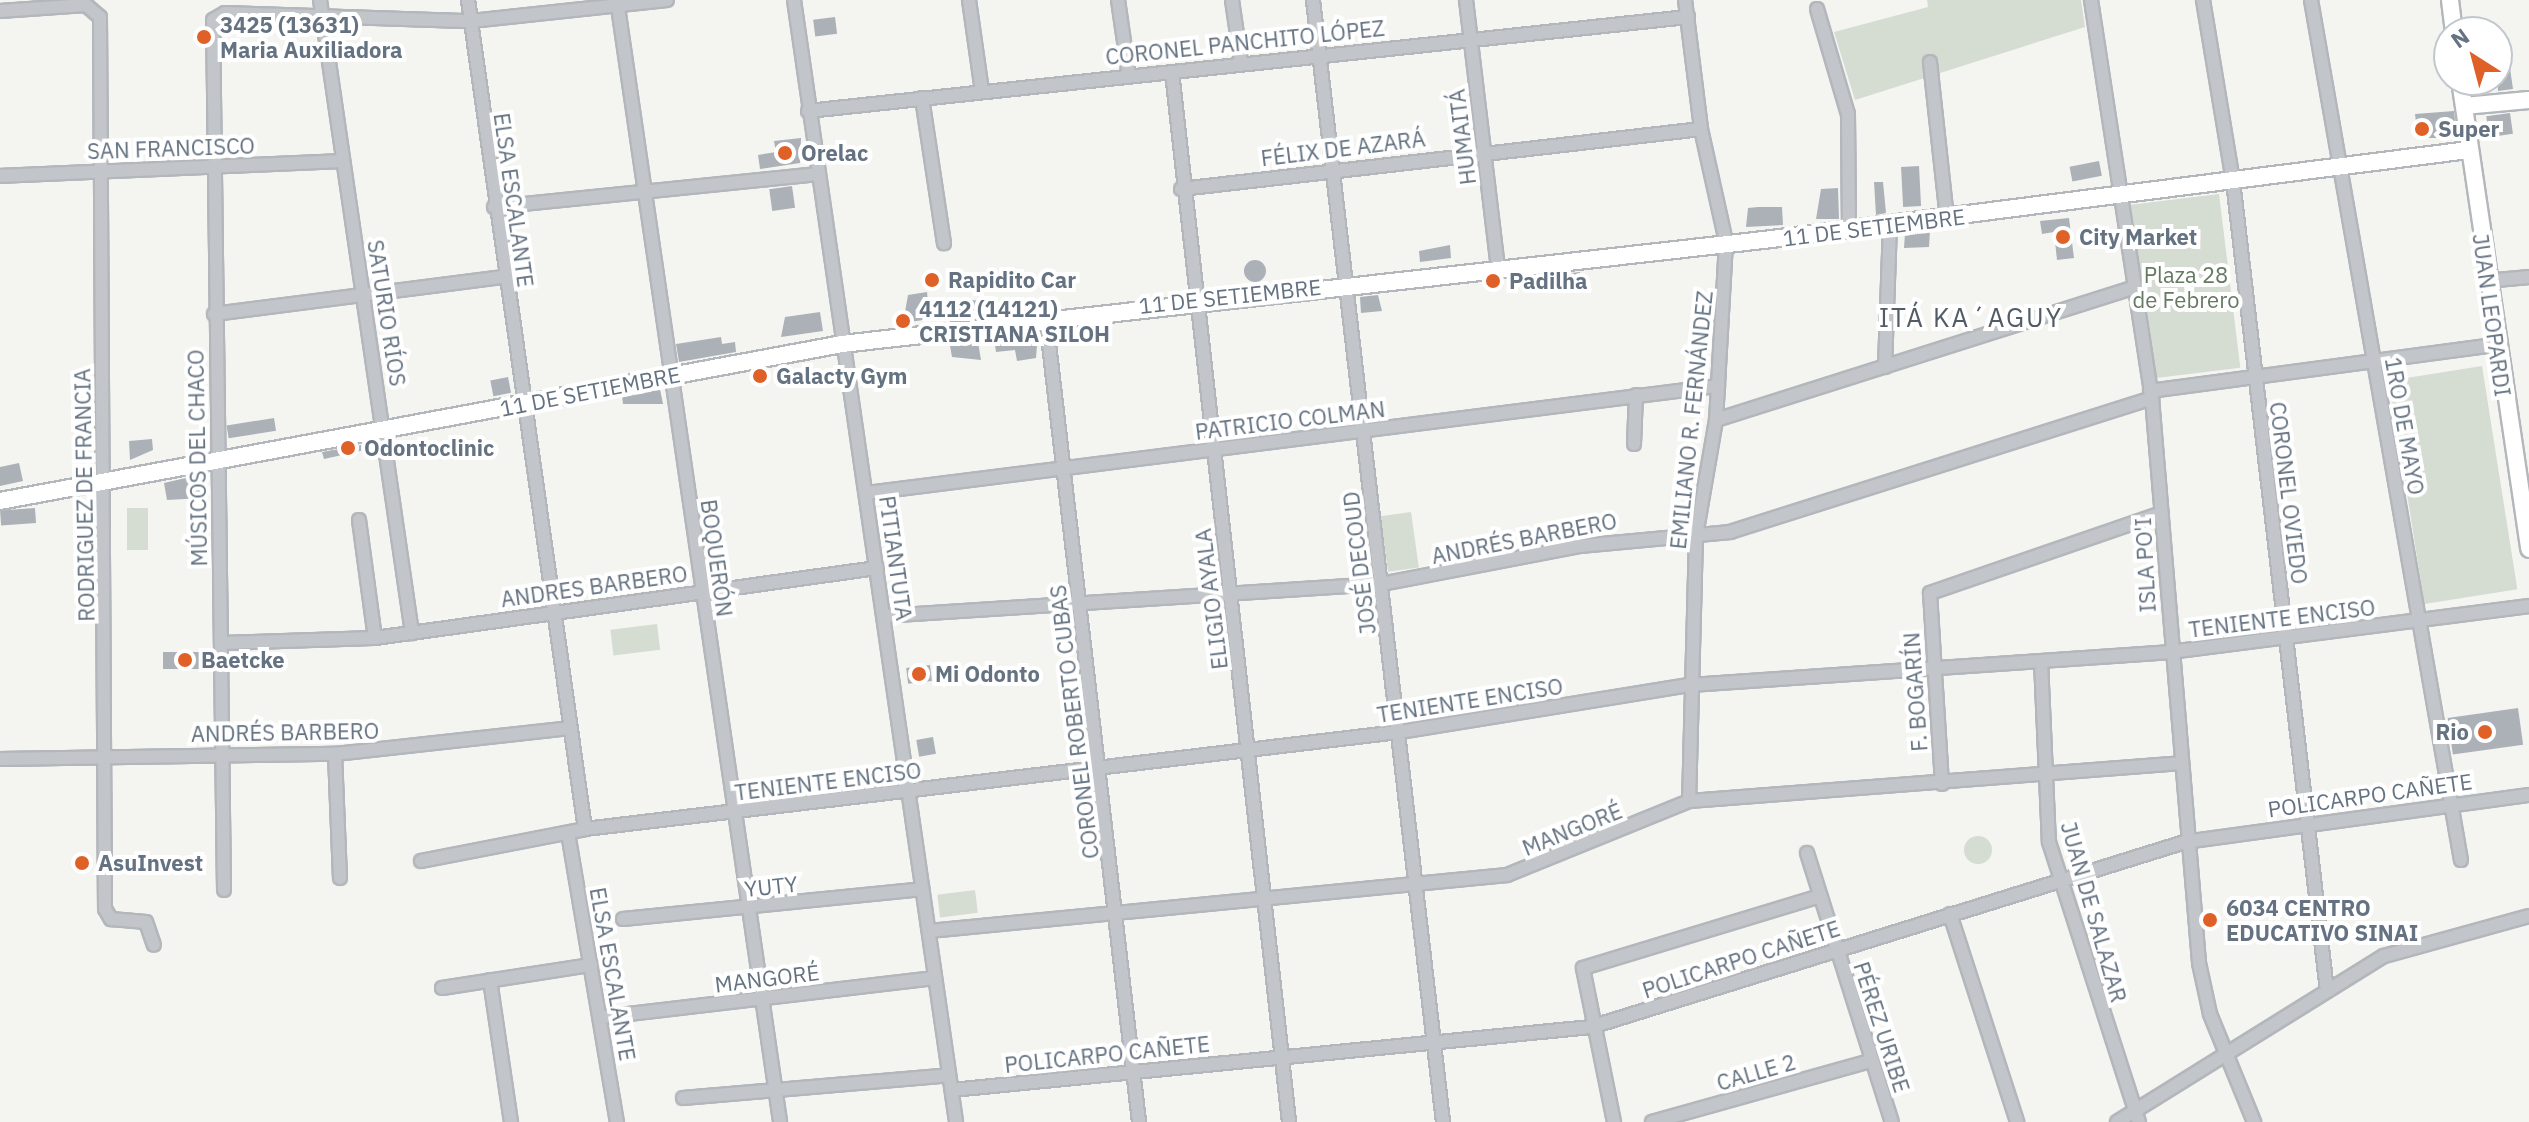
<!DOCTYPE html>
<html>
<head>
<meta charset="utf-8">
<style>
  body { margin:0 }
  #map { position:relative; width:2529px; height:1122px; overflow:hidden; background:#f4f5f1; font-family:"IBM Plex Sans",sans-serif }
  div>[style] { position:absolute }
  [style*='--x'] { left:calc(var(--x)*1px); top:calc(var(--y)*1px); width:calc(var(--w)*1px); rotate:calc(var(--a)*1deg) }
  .green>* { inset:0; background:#d5dcd2; transform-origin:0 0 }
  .round { border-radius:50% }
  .building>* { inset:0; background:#abb1b7; transform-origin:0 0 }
  .roads { filter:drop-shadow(2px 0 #b3b7bb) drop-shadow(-2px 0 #b3b7bb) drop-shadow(0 2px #b3b7bb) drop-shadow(0 -2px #b3b7bb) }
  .minor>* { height:12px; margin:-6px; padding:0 6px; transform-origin:6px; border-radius:6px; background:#c2c5c9 }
  .major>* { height:16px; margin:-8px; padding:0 8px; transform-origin:8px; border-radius:8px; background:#fff }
  .dots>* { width:22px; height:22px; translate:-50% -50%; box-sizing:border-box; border:4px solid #fff; border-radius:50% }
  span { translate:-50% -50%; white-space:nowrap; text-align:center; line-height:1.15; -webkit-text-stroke:8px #fff; paint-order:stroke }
  .poi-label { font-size:22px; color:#647281; font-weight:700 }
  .left { translate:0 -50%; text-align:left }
  .right { translate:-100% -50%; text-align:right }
  .street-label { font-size:22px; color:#647281 }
  .park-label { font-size:22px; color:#657963 }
  .quarter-label { font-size:26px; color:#525c67; letter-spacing:2px }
  .north { position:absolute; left:2433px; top:16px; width:80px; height:80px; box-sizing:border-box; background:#fff; border:2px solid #c1c7cd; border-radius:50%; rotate:324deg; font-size:22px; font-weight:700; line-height:32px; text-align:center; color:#647281 }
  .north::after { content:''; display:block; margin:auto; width:28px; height:36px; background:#df6127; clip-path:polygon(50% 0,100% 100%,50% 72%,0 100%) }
</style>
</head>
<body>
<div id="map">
  <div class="green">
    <i style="clip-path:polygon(1927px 0,2081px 0,2085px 27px,1855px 100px,1834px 32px,1928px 7px)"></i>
    <i style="left:2219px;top:194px;width:175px;height:89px;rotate:83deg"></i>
    <i style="left:2482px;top:366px;width:226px;height:94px;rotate:81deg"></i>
    <i style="left:127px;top:508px;width:21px;height:42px"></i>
    <i style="left:1411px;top:512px;width:56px;height:31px;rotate:82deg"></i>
    <i style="left:657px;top:624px;width:26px;height:47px;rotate:83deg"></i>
    <i class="round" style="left:1964px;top:836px;width:28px;height:28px"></i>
    <i style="left:975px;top:890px;width:23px;height:38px;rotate:83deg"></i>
  </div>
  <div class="building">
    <i style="left:835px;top:17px;width:17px;height:22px;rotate:83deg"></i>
    <i style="clip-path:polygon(2510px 68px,2513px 89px,2498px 91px,2497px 70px)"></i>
    <i style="clip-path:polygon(2454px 111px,2457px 138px,2418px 138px,2415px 114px)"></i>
    <i style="left:2510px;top:113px;width:21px;height:24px;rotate:82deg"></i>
    <i style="clip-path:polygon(801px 138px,800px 163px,760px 169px,758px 155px,776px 152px,774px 141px)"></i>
    <i style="left:2099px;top:161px;width:15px;height:30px;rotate:79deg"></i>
    <i style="left:1919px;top:166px;width:40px;height:18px;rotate:87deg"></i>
    <i style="clip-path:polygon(1874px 182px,1883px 182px,1886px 213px,1876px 215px)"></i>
    <i style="left:792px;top:186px;width:22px;height:23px;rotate:82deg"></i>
    <i style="clip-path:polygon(1838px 188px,1839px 219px,1816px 219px,1821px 189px)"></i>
    <i style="clip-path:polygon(1758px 207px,1782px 207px,1783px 225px,1746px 227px,1748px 208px)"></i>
    <i style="clip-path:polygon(2069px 218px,2074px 258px,2057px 260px,2054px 232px,2042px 234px,2040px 221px)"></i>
    <i style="clip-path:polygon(1930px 230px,1929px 247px,1904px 248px,1905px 233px)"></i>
    <i style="clip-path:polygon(1450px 245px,1451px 258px,1420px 262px,1419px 251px)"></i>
    <i class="round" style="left:1244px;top:260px;width:22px;height:22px"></i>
    <i style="clip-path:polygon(1580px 272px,1580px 282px,1529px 292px,1528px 278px)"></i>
    <i style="clip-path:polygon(927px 292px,930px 319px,903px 323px,908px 295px)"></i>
    <i style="clip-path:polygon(1360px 297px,1378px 295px,1382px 311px,1361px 313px)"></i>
    <i style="clip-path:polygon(964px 299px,980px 301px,982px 313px,947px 318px,945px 301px)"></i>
    <i style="clip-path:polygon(820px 312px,823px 331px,781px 337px,785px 317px)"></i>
    <i style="left:1083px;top:328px;width:13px;height:24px;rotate:81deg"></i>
    <i style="clip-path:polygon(1038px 333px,1036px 358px,1017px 361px,1015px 350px,996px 352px,994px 338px)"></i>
    <i style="clip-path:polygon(721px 337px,722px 344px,735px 342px,736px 352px,679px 362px,676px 344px)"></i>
    <i style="clip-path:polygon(978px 342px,981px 360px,952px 357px,950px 346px)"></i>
    <i style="left:508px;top:377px;width:16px;height:18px;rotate:79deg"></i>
    <i style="clip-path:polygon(660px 389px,663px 404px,623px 404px,622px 396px)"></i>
    <i style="left:274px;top:418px;width:13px;height:48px;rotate:81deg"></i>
    <i style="clip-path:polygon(152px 439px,153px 450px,130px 460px,129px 441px)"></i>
    <i style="clip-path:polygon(373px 443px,374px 448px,324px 459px,322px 452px)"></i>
    <i style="clip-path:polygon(19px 463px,23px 481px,0 486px,0 467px)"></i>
    <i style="clip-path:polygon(203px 474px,203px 498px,167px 500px,164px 483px)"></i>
    <i style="left:35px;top:508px;width:15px;height:35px;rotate:86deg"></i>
    <i style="left:163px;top:652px;width:44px;height:17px"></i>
    <i style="left:930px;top:665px;width:16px;height:24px;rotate:83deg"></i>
    <i style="left:2518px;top:708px;width:37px;height:71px;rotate:82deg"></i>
    <i style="left:933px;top:737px;width:17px;height:17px;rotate:80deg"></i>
  </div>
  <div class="roads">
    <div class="minor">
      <i style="--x:320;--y:0;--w:640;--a:81.73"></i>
      <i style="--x:468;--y:0;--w:837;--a:81.97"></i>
      <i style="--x:617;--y:0;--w:1134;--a:81.73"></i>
      <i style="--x:794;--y:0;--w:1134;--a:81.78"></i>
      <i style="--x:969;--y:0;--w:92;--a:81.9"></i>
      <i style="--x:1118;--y:0;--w:77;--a:81.8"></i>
      <i style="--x:1232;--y:0;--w:63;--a:81.7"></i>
      <i style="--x:1313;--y:0;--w:1130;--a:83.39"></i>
      <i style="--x:1466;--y:0;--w:271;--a:83.2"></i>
      <i style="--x:1685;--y:0;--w:130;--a:82.9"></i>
      <i style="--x:1701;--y:129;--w:116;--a:77.5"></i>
      <i style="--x:1726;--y:242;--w:178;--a:93.2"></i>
      <i style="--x:1716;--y:420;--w:118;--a:99.8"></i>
      <i style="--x:1696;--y:536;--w:265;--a:91.5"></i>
      <i style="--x:2091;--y:0;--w:403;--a:81.3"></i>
      <i style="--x:2152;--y:398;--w:567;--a:85.24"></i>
      <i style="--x:2199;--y:963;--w:52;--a:77.8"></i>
      <i style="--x:2210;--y:1014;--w:117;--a:67.8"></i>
      <i style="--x:2203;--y:0;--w:183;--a:80.6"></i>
      <i style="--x:2233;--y:181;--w:815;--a:83.38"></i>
      <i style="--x:2311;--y:0;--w:873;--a:80.11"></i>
      <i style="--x:1817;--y:9;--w:109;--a:73.6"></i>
      <i style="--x:1848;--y:114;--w:112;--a:89.5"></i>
      <i style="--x:0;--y:11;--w:86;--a:-4"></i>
      <i style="--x:86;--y:5;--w:18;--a:41"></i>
      <i style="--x:100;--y:17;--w:892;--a:89.68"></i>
      <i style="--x:105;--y:909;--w:12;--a:59"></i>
      <i style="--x:111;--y:919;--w:35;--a:5"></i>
      <i style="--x:146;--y:922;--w:24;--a:71"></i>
      <i style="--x:1930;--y:62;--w:157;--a:83.8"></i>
      <i style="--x:1172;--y:72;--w:1056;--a:83.64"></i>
      <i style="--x:922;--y:98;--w:147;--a:81.4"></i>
      <i style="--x:808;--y:111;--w:885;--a:-6.1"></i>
      <i style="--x:0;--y:176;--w:343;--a:-2.5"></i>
      <i style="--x:1181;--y:189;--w:523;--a:-6.58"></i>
      <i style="--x:494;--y:207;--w:325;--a:-5.8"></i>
      <i style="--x:2486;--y:281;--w:43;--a:-5.3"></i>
      <i style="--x:214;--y:314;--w:292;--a:-7.3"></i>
      <i style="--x:1046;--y:318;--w:809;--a:83.4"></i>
      <i style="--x:1885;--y:367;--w:144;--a:-88"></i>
      <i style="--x:2150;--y:391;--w:349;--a:-7.6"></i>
      <i style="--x:1716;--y:420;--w:434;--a:-17.6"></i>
      <i style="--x:1634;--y:444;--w:49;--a:-87.7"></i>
      <i style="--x:867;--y:493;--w:858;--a:-7.17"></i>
      <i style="--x:359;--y:520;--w:119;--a:82.3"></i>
      <i style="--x:884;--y:616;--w:498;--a:-3.7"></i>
      <i style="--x:1381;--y:584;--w:203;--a:-10.8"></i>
      <i style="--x:1580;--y:546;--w:151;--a:-5.3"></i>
      <i style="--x:1730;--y:532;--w:443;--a:-17.6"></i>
      <i style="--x:221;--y:643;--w:154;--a:-1.9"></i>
      <i style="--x:375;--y:638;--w:507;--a:-7.94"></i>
      <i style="--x:2041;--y:661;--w:181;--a:87.5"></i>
      <i style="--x:2049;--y:842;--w:294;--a:72.2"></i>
      <i style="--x:335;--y:754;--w:124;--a:87.7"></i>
      <i style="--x:0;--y:759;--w:335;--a:-0.9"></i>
      <i style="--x:335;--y:754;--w:236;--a:-6.3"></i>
      <i style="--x:1942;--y:784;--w:191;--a:-93.6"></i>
      <i style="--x:1930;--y:593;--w:245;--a:-19"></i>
      <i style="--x:568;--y:833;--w:293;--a:80.4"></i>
      <i style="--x:1807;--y:853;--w:282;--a:72.5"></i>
      <i style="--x:421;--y:861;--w:167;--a:-11"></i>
      <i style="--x:585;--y:829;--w:820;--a:-6.8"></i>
      <i style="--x:1399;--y:732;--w:294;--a:-9.2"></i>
      <i style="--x:1689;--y:685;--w:482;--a:-3.9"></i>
      <i style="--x:2170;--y:652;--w:362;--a:-7.3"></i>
      <i style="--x:224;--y:890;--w:870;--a:-90.72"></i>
      <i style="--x:213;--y:20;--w:14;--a:-30"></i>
      <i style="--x:225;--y:13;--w:246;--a:1.9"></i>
      <i style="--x:471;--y:21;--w:197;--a:-6.1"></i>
      <i style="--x:1950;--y:914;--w:219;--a:72.1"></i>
      <i style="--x:623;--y:919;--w:301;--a:-5.7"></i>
      <i style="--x:929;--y:931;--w:581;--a:-5.53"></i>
      <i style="--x:1507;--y:875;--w:196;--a:-22.1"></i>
      <i style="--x:1689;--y:801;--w:491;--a:-4.4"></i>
      <i style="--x:490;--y:980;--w:144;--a:81.6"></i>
      <i style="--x:442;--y:988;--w:151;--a:-8.8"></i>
      <i style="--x:603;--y:1017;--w:334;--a:-6.7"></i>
      <i style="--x:952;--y:1090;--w:642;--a:-5.63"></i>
      <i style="--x:1591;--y:1027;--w:622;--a:-17.3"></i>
      <i style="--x:2185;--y:842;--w:347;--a:-7.8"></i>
      <i style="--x:683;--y:1098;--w:267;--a:-4.9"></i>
      <i style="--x:1614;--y:1122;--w:157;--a:-101.4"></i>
      <i style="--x:1583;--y:968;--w:248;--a:-16.9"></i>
      <i style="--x:1652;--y:1122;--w:227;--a:-15.6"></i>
      <i style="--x:2117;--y:1122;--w:314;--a:-31.9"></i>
      <i style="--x:2384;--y:956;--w:150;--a:-15.4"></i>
    </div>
    <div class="major">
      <i style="--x:2450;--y:0;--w:32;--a:83"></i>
      <i style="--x:2460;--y:80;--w:474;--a:81.6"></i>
      <i style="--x:2464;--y:106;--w:65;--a:-5.3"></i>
      <i style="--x:0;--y:501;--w:857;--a:-10.56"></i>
      <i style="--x:842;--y:344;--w:928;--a:-6.44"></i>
      <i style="--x:1764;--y:240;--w:711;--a:-7.28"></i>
    </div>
  </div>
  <div class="dots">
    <i style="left:204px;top:37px;background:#df6127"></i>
    <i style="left:2422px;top:129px;background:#df6127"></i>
    <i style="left:785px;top:153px;background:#df6127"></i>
    <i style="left:2063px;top:237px;background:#df6127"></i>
    <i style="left:932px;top:280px;background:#df6127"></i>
    <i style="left:1493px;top:281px;background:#df6127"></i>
    <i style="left:903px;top:321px;background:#df6127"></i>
    <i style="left:760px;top:376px;background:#df6127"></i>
    <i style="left:348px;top:448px;background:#df6127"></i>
    <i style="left:185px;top:660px;background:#df6127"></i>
    <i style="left:919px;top:674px;background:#df6127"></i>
    <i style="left:2485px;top:732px;background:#df6127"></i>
    <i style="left:82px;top:863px;background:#df6127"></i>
    <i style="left:2210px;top:920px;background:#df6127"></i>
  </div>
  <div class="poi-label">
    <span class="left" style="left:220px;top:37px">3425 (13631)<br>Maria Auxiliadora</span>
    <span class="left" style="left:2438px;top:129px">Super</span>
    <span class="left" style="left:801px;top:153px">Orelac</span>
    <span class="left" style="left:2079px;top:237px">City Market</span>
    <span class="left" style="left:948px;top:280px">Rapidito Car</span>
    <span class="left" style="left:1509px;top:281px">Padilha</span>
    <span class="left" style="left:919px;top:321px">4112 (14121)<br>CRISTIANA SILOH</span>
    <span class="left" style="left:776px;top:376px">Galacty Gym</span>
    <span class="left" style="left:364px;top:448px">Odontoclinic</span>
    <span class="left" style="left:201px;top:660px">Baetcke</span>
    <span class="left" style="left:935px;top:674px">Mi Odonto</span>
    <span class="right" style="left:2469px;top:732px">Rio</span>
    <span class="left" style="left:98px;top:863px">AsuInvest</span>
    <span class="left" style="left:2226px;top:920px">6034 CENTRO<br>EDUCATIVO SINAI</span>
  </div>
  <div class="street-label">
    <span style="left:1245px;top:42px;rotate:-6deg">CORONEL PANCHITO LÓPEZ</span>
    <span style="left:1462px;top:137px;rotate:-97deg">HUMAITÁ</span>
    <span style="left:171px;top:148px;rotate:-2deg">SAN FRANCISCO</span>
    <span style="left:1343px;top:148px;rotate:-7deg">FÉLIX DE AZARÁ</span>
    <span style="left:514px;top:200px;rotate:82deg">ELSA ESCALANTE</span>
    <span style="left:1874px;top:227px;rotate:-7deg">11 DE SETIEMBRE</span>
    <span style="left:1230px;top:296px;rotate:-6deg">11 DE SETIEMBRE</span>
    <span style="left:387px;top:313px;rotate:81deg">SATURIO RÍOS</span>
    <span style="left:2492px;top:315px;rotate:82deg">JUAN LEOPARDI</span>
    <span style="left:590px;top:391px;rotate:-11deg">11 DE SETIEMBRE</span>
    <span style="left:1290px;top:420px;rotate:-7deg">PATRICIO COLMAN</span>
    <span style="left:1691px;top:420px;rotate:-84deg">EMILIANO R. FERNÁNDEZ</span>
    <span style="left:2405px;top:426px;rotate:80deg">1RO DE MAYO</span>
    <span style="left:197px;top:458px;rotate:-91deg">MÚSICOS DEL CHACO</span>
    <span style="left:2289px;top:493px;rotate:83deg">CORONEL OVIEDO</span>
    <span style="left:84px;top:495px;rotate:-91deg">RODRIGUEZ DE FRANCIA</span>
    <span style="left:1524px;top:538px;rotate:-11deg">ANDRÉS BARBERO</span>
    <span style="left:717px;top:558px;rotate:82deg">BOQUERÓN</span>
    <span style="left:896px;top:558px;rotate:82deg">PITIANTUTA</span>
    <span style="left:1359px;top:563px;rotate:-97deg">JOSÉ DECOUD</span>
    <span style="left:2145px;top:565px;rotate:-93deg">ISLA PO'I</span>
    <span style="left:594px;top:586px;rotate:-8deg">ANDRES BARBERO</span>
    <span style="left:1211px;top:599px;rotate:-97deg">ELIGIO AYALA</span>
    <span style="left:2282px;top:618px;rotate:-7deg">TENIENTE ENCISO</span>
    <span style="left:1915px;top:692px;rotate:-94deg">F. BOGARÍN</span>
    <span style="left:1470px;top:700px;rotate:-9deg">TENIENTE ENCISO</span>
    <span style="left:1074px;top:722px;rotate:-97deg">CORONEL ROBERTO CUBAS</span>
    <span style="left:285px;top:732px;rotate:-1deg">ANDRÉS BARBERO</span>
    <span style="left:828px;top:781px;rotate:-7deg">TENIENTE ENCISO</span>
    <span style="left:2370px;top:795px;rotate:-8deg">POLICARPO CAÑETE</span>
    <span style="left:1572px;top:829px;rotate:-22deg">MANGORÉ</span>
    <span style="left:771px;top:886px;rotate:-6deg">YUTY</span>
    <span style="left:2094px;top:912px;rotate:74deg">JUAN DE SALAZAR</span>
    <span style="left:1741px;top:959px;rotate:-18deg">POLICARPO CAÑETE</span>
    <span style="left:613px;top:974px;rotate:80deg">ELSA ESCALANTE</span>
    <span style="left:767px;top:978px;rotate:-7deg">MANGORÉ</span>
    <span style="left:1882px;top:1027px;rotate:72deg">PÉREZ URIBE</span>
    <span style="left:1107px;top:1054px;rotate:-6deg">POLICARPO CAÑETE</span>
    <span style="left:1756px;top:1072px;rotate:-16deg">CALLE 2</span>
  </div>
  <div class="park-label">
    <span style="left:2186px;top:287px">Plaza 28<br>de Febrero</span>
  </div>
  <div class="quarter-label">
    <span style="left:1971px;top:318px">ITÁ KA´AGUY</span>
  </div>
  <div class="north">N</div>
</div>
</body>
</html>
